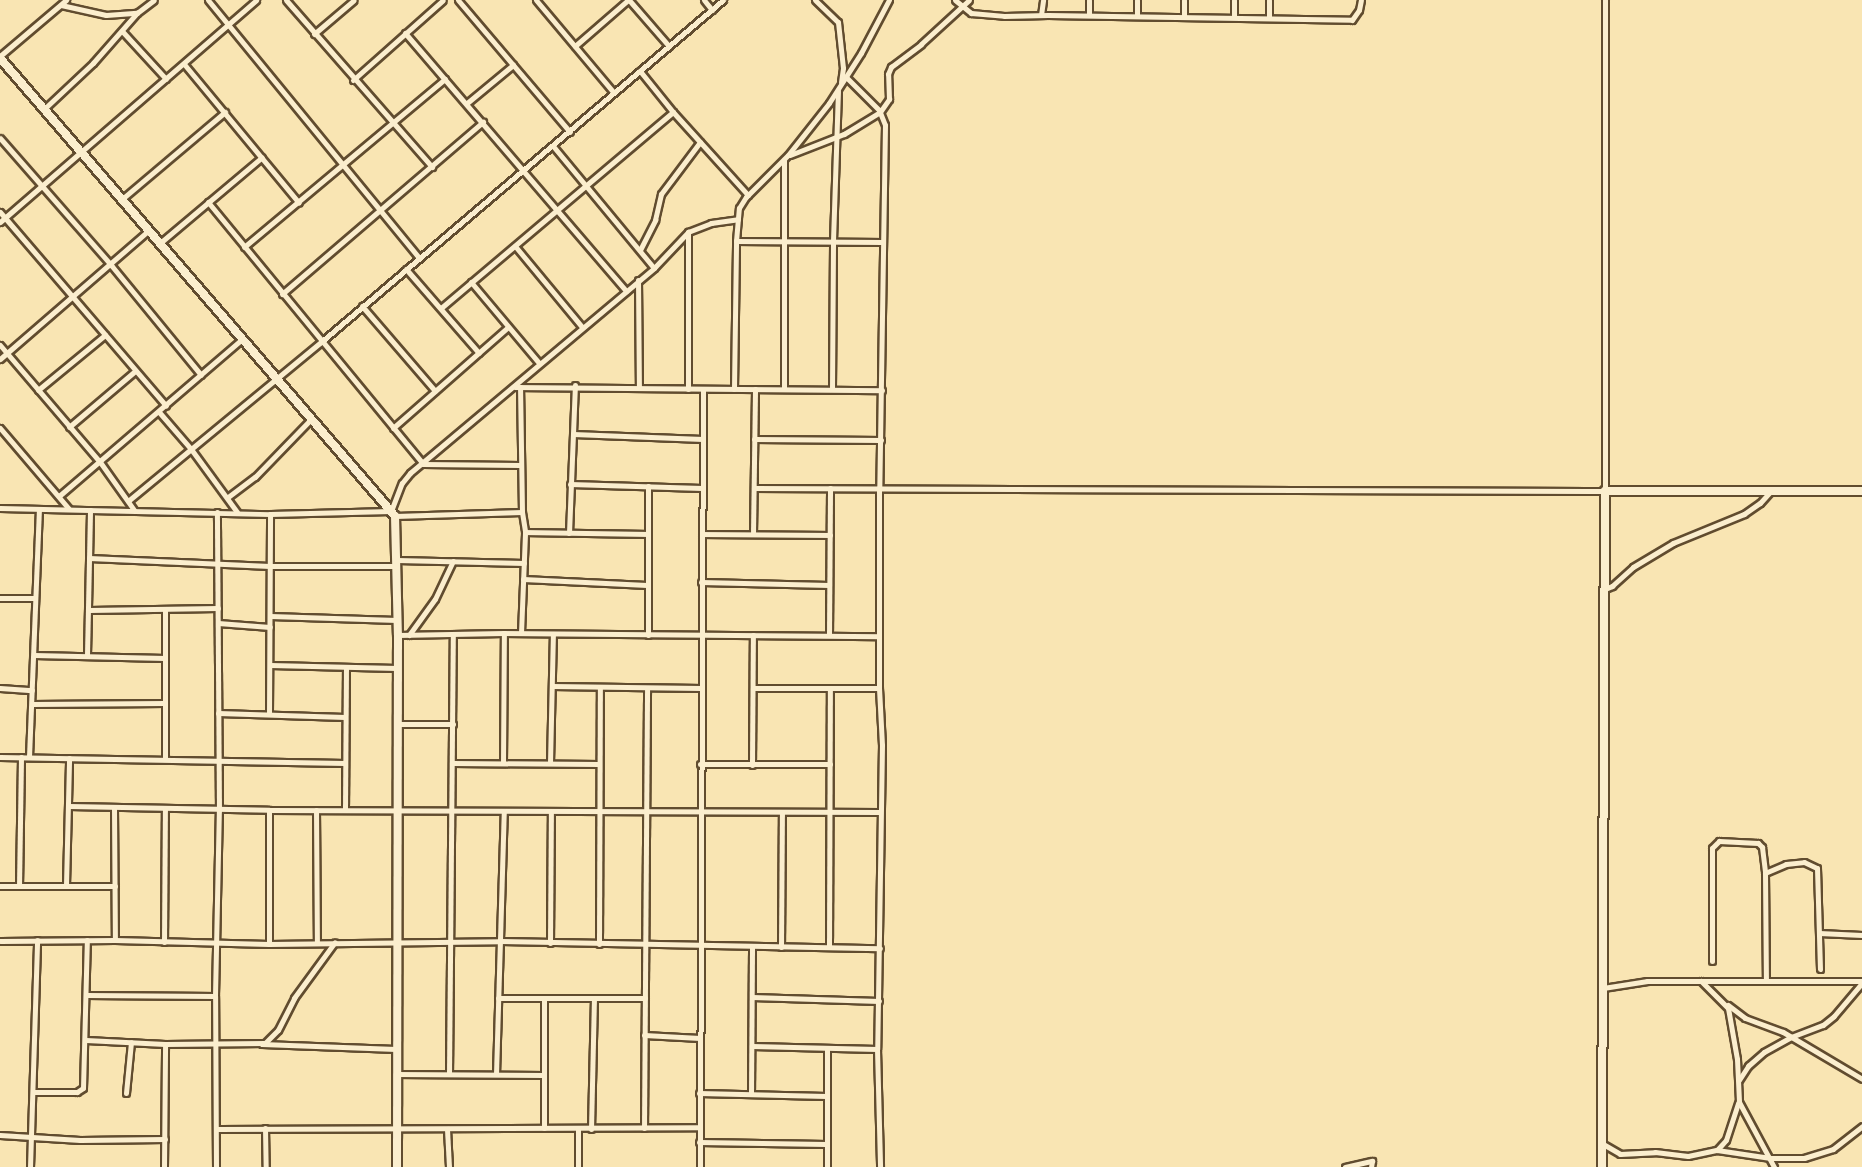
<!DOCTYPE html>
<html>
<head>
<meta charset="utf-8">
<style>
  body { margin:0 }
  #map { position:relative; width:1862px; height:1167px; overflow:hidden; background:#f9e5b3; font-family:"IM FELL Great Primer",serif }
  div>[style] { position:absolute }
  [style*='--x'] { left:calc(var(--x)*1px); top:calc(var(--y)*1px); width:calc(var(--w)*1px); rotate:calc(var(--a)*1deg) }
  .roads { filter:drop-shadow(2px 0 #614c2f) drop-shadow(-2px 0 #614c2f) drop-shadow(0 2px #614c2f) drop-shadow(0 -2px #614c2f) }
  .street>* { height:5px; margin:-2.5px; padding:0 2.5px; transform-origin:2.5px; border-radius:2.5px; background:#fbeece }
  .secondary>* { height:8px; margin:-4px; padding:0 4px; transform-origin:4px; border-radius:4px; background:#fbeece }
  span { translate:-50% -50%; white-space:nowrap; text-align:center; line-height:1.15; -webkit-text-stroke:6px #fbeece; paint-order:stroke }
</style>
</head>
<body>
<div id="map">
  <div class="roads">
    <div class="street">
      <i style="--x:208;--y:0;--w:333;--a:50.7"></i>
      <i style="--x:286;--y:0;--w:222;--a:48.8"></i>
      <i style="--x:458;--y:0;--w:173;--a:49.7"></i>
      <i style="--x:536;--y:0;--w:121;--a:50"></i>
      <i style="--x:629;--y:0;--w:61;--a:49"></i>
      <i style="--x:704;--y:0;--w:13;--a:51"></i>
      <i style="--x:815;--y:0;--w:32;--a:44"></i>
      <i style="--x:838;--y:22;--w:46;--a:83.8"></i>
      <i style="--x:843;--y:68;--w:14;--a:98"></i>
      <i style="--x:955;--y:0;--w:21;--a:39"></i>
      <i style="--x:971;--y:13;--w:33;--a:5"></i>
      <i style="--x:1004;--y:16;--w:44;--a:-1.3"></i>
      <i style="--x:1048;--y:15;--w:304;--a:0.9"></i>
      <i style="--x:1352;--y:20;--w:12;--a:-55"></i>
      <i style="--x:1359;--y:10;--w:10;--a:-79"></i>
      <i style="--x:1089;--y:0;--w:15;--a:90"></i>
      <i style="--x:1234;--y:0;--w:17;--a:90"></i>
      <i style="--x:61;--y:5;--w:46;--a:12.5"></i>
      <i style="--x:106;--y:15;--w:31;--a:-4"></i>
      <i style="--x:1041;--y:15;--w:15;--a:-82"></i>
      <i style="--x:1137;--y:16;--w:16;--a:-90"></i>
      <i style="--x:1184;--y:17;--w:17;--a:-90"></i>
      <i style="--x:1269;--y:18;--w:18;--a:-90"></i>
      <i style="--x:122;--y:31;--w:65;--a:47.5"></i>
      <i style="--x:405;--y:33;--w:340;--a:49.4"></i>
      <i style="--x:314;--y:34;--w:52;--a:-40.4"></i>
      <i style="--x:575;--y:46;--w:70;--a:-41"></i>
      <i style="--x:0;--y:56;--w:87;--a:-40.3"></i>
      <i style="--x:184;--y:64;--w:180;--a:50.4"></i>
      <i style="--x:846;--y:77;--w:47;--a:45"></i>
      <i style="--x:879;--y:110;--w:16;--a:68"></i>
      <i style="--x:885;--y:125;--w:363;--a:90.9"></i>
      <i style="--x:879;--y:488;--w:200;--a:90"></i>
      <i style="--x:879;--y:688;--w:57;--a:87"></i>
      <i style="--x:882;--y:745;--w:304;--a:90.9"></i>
      <i style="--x:877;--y:1049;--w:118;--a:88.5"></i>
      <i style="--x:353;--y:80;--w:120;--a:-41.6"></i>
      <i style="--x:467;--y:103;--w:60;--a:-39.6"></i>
      <i style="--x:43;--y:110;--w:69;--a:-43.2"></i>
      <i style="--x:93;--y:63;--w:67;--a:-48.7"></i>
      <i style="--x:137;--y:13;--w:21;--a:-37"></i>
      <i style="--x:673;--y:112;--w:112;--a:47.9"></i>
      <i style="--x:0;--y:138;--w:169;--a:48.8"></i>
      <i style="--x:111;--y:265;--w:142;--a:50.7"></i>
      <i style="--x:553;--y:146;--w:158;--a:50.4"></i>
      <i style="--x:790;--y:155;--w:58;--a:-21.3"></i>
      <i style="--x:844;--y:134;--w:42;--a:-31.4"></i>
      <i style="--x:880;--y:112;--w:16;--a:-55"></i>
      <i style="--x:889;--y:99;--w:25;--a:-92"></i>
      <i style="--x:888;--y:74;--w:8;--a:-67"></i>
      <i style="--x:891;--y:67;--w:38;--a:-37"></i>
      <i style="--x:921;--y:44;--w:65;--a:-42.5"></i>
      <i style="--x:122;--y:199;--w:135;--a:-40.2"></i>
      <i style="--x:208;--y:202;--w:339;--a:50.6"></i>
      <i style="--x:423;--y:464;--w:97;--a:0.6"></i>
      <i style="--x:0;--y:212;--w:255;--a:49.4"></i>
      <i style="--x:0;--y:222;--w:339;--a:-40.9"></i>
      <i style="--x:688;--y:232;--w:157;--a:90"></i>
      <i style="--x:736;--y:241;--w:147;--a:0.4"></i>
      <i style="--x:160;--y:243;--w:133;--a:-40.1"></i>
      <i style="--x:515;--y:246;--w:105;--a:50.4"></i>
      <i style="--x:244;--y:247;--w:262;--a:-39.9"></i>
      <i style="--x:640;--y:250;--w:34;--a:-63"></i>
      <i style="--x:655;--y:220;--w:27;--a:-77"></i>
      <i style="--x:661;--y:194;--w:65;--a:-53.1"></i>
      <i style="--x:406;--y:269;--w:111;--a:49"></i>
      <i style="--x:638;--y:280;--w:108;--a:89.5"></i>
      <i style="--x:471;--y:282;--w:106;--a:50"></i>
      <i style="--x:282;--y:294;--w:265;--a:-40.6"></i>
      <i style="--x:362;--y:306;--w:112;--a:49.3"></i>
      <i style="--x:441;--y:308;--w:304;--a:-40.2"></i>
      <i style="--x:673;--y:112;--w:53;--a:-128.8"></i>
      <i style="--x:0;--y:345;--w:154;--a:49.5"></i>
      <i style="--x:100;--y:462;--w:59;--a:54.7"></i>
      <i style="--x:0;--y:359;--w:197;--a:-40.9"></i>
      <i style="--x:515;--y:387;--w:367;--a:0.5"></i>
      <i style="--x:734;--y:389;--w:148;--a:-89.2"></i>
      <i style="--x:736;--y:241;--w:33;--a:-85"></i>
      <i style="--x:739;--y:208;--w:13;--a:-58"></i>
      <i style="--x:746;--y:197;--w:59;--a:-45"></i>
      <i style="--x:788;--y:155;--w:66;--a:-51.7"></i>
      <i style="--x:829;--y:103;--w:59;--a:-57.4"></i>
      <i style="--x:861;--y:53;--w:60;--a:-62.2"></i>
      <i style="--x:784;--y:389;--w:229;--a:-90"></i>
      <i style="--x:832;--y:389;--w:148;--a:-89.6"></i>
      <i style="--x:833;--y:241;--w:150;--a:-88.1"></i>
      <i style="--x:38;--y:390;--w:87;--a:-39.4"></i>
      <i style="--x:159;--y:412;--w:49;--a:49.1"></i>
      <i style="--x:191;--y:449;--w:78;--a:53.9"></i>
      <i style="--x:69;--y:427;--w:87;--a:-40.3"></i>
      <i style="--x:0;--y:428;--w:106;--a:49.6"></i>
      <i style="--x:393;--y:428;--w:153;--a:-41.3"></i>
      <i style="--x:573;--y:434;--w:130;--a:2.2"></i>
      <i style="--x:754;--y:439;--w:127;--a:0.5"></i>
      <i style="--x:570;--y:484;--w:132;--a:1.7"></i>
      <i style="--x:754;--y:488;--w:851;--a:0.2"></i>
      <i style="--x:1605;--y:491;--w:491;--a:-90"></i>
      <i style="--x:59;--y:496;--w:241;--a:-40.6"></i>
      <i style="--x:228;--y:497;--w:34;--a:-37"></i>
      <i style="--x:255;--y:477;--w:79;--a:-46"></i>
      <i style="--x:128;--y:501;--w:250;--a:-39.5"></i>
      <i style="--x:321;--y:342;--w:528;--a:-40.39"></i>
      <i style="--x:0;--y:508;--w:270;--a:1.3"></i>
      <i style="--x:270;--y:514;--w:121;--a:-1.4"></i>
      <i style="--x:391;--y:511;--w:30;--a:-69"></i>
      <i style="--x:402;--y:483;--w:13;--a:-51"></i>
      <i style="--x:410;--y:473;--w:319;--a:-40"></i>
      <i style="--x:654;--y:268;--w:50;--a:-46.6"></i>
      <i style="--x:688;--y:232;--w:25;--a:-21"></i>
      <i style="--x:711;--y:223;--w:27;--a:-8"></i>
      <i style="--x:522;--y:512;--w:20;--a:81"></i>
      <i style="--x:395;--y:516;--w:127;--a:-1.8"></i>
      <i style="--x:522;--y:512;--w:125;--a:-90.9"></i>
      <i style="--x:569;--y:533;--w:148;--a:-87.7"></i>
      <i style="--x:702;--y:534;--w:128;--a:0.4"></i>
      <i style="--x:753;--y:534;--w:145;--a:-89.2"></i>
      <i style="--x:89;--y:558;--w:181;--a:2.5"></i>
      <i style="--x:270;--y:566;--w:127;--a:0"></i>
      <i style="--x:397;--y:560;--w:127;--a:1.4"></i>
      <i style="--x:523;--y:579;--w:124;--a:2.8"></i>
      <i style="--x:701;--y:582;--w:128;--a:1.3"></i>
      <i style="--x:1605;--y:589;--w:8;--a:-23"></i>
      <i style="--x:1612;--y:586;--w:28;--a:-42"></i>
      <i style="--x:1633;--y:567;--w:47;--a:-31"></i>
      <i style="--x:1673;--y:543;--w:77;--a:-22.2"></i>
      <i style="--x:1744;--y:514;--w:19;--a:-35"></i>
      <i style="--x:1760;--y:503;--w:15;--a:-48"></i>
      <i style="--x:0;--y:598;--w:34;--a:0"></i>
      <i style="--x:89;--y:610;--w:129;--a:-0.9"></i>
      <i style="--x:270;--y:616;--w:127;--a:1.8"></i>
      <i style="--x:218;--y:623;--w:52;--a:4.4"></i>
      <i style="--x:521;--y:633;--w:101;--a:-87.7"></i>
      <i style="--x:525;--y:532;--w:122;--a:0.9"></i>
      <i style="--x:398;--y:635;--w:106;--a:-1.1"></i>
      <i style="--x:504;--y:633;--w:375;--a:0.5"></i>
      <i style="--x:409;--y:635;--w:44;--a:-54.2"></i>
      <i style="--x:435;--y:599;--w:42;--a:-64.7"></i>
      <i style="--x:648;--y:635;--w:149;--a:-90"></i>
      <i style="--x:829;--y:635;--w:147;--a:-89.6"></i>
      <i style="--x:34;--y:655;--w:131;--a:1.3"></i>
      <i style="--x:87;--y:655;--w:145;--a:-88.8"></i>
      <i style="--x:270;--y:665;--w:127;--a:1.4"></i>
      <i style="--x:552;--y:686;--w:149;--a:0.8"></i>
      <i style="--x:0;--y:688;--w:32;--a:4"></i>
      <i style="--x:753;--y:688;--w:126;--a:0"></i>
      <i style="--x:32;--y:704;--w:133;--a:-0.4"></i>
      <i style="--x:218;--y:713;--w:127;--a:1.8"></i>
      <i style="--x:269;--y:714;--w:200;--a:-89.7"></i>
      <i style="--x:397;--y:724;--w:56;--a:0"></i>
      <i style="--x:0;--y:757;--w:345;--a:1"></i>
      <i style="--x:29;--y:757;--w:247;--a:-87.7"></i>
      <i style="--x:165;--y:759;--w:149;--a:-90"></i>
      <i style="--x:453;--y:763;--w:146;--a:0.4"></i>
      <i style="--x:503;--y:763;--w:130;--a:-89.6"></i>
      <i style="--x:550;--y:763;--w:129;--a:-88.7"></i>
      <i style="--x:700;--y:764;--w:130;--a:0"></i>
      <i style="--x:752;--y:765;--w:130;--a:-89.6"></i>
      <i style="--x:69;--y:806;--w:200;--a:1.1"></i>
      <i style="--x:269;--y:810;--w:611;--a:0.19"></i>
      <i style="--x:114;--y:808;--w:132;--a:89.6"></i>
      <i style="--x:269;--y:810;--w:134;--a:90"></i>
      <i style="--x:316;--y:810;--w:133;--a:89.6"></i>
      <i style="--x:345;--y:810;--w:143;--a:-89.6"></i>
      <i style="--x:1765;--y:873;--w:23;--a:-23"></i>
      <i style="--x:1786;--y:864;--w:18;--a:-6"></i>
      <i style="--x:1804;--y:862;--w:14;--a:25"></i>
      <i style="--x:1817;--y:868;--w:101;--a:88.3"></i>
      <i style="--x:66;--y:885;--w:127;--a:-88.6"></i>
      <i style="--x:0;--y:886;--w:115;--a:0"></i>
      <i style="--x:19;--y:886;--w:129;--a:-89.1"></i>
      <i style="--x:1819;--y:933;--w:43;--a:2.7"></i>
      <i style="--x:0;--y:941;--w:115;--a:-0.5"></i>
      <i style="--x:115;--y:940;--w:154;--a:1.5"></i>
      <i style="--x:269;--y:944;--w:232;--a:-0.7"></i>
      <i style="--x:501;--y:941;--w:379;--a:1.1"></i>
      <i style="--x:164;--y:942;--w:134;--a:-89.6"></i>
      <i style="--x:550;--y:943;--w:132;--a:-89.6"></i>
      <i style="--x:599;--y:944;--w:257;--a:-89.8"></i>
      <i style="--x:781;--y:947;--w:134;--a:-89.6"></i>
      <i style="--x:829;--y:947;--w:259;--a:-89.8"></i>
      <i style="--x:1712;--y:961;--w:113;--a:-90"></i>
      <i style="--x:1712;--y:848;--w:10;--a:-45"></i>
      <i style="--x:1719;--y:841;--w:39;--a:3"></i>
      <i style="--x:1758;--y:843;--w:6;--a:45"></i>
      <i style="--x:1762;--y:847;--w:26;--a:83"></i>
      <i style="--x:1765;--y:873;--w:107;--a:89.5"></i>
      <i style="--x:1701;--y:981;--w:38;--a:45"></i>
      <i style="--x:1728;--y:1008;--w:52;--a:80"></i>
      <i style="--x:1737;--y:1059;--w:43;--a:87.3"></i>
      <i style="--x:1739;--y:1102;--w:74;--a:61.7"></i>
      <i style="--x:1603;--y:988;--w:45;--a:-9"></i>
      <i style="--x:1647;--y:981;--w:215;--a:0"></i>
      <i style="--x:86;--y:995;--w:129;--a:0.4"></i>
      <i style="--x:752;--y:997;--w:127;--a:1.8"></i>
      <i style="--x:498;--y:998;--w:147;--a:0"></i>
      <i style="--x:1728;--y:1005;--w:21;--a:37"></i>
      <i style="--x:1745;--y:1018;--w:40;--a:20.2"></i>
      <i style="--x:1783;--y:1032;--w:92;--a:30.7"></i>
      <i style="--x:644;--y:1035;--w:56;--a:3.1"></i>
      <i style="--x:86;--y:1040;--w:79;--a:2.9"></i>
      <i style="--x:165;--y:1044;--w:100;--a:-0.6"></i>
      <i style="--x:265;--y:1043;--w:18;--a:-45"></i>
      <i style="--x:278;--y:1030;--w:36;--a:-63"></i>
      <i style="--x:294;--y:998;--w:69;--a:-53.8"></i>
      <i style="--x:262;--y:1044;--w:134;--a:2.1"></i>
      <i style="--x:752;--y:1046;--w:125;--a:1.4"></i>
      <i style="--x:396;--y:1074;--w:148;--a:0.4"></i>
      <i style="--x:449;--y:1074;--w:440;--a:-89.5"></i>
      <i style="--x:496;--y:1074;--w:263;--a:-88.3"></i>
      <i style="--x:1739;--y:1080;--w:17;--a:-57"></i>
      <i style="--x:1748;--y:1066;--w:21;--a:-41"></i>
      <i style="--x:1764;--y:1052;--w:31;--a:-29"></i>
      <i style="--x:1791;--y:1037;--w:34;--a:-21"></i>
      <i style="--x:1823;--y:1025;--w:14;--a:-39"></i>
      <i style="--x:1834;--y:1016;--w:43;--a:-49.7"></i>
      <i style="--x:33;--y:1092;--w:44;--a:0"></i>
      <i style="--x:77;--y:1092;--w:7;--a:-34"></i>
      <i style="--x:83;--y:1088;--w:148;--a:-88.5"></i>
      <i style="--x:126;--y:1093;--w:51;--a:-84.4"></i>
      <i style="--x:699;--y:1093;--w:127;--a:1.4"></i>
      <i style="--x:751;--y:1094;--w:147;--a:-89.6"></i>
      <i style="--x:265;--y:1128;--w:39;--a:89"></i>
      <i style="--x:544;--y:1128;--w:129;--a:-90"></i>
      <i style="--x:578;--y:1128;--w:39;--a:90"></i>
      <i style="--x:644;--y:1128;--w:440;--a:-89.6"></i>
      <i style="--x:216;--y:1129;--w:483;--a:-0.2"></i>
      <i style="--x:447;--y:1129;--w:38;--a:87"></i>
      <i style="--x:591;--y:1129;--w:131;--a:-88.7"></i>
      <i style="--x:0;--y:1135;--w:80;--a:3.6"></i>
      <i style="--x:80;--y:1140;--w:85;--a:-0.7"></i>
      <i style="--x:699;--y:1142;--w:127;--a:0.9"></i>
      <i style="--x:1603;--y:1144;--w:20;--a:30"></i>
      <i style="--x:1620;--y:1154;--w:35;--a:-3"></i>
      <i style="--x:1655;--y:1152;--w:33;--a:7"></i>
      <i style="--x:1688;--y:1156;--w:30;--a:-12"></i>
      <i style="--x:1717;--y:1150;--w:54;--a:8.6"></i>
      <i style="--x:1770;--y:1158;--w:34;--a:0"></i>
      <i style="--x:1804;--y:1158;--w:30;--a:-17"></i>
      <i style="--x:1833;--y:1149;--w:37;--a:-38"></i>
      <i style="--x:1717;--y:1150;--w:13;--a:-48"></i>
      <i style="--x:1726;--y:1140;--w:39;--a:-72"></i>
      <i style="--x:30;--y:1167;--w:227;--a:-88.2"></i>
      <i style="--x:164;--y:1167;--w:123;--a:-89.5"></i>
      <i style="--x:216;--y:1167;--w:171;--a:-90.3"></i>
      <i style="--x:215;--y:996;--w:186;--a:-88.8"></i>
      <i style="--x:219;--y:810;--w:298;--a:-90.4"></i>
      <i style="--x:700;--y:1167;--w:778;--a:-89.78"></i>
      <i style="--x:827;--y:1167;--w:119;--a:-90"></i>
      <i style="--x:1345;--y:1167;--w:28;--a:-13"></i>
      <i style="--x:1372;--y:1161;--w:6;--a:99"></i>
    </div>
    <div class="secondary">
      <i style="--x:0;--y:58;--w:605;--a:49.22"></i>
      <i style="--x:395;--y:516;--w:119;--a:88.6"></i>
      <i style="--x:398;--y:635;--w:532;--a:90.11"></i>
      <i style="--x:1602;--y:1167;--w:676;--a:-89.75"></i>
      <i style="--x:1605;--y:491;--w:257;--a:0"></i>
    </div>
  </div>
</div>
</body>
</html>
